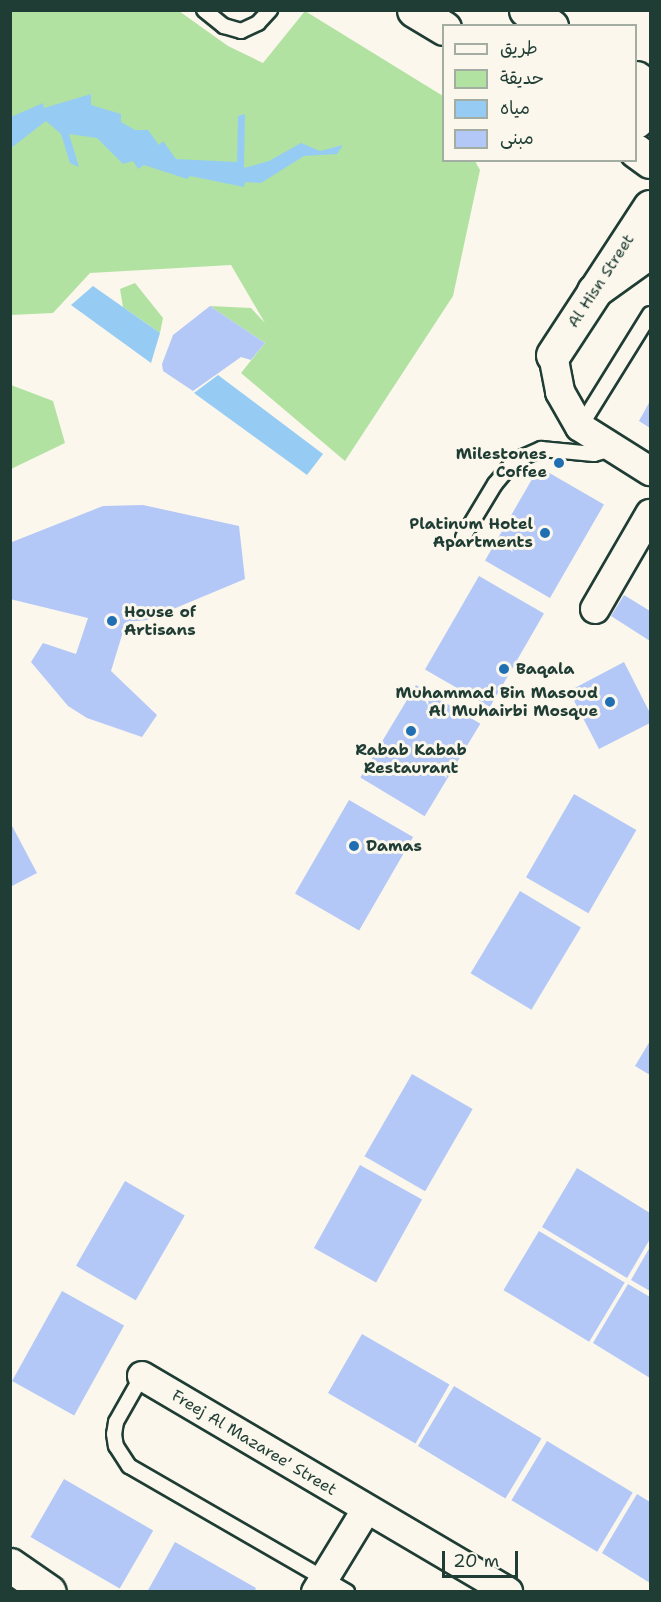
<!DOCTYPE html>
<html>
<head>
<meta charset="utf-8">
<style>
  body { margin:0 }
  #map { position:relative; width:661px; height:1602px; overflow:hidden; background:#fbf7ec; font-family:"Shantell Sans","Playpen Sans Arabic",sans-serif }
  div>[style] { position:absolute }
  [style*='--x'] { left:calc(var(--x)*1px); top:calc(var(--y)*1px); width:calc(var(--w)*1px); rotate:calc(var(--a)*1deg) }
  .green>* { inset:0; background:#b1e2a2 }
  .water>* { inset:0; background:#96ccf4 }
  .building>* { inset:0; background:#b3c8f7; transform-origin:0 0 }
  .roads { filter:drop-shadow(2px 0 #1f3d34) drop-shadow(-2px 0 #1f3d34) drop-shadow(0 2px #1f3d34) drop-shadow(0 -2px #1f3d34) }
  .service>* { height:14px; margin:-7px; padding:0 7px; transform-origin:7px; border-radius:7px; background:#fbf7ec }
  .minor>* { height:28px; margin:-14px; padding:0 14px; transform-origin:14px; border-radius:14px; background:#fbf7ec }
  .tertiary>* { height:33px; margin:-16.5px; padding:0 16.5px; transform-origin:16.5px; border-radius:16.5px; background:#fbf7ec }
  .secondary>* { height:33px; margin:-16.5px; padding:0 16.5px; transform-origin:16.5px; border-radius:16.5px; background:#fbf7ec }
  .dots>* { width:16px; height:16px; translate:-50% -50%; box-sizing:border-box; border:3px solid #fbf7ec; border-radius:50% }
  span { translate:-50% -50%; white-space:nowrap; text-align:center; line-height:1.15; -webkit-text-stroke:6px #fbf7ec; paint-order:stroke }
  .street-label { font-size:16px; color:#1f3d34 }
  .poi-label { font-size:16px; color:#1f3d34; font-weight:700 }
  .right { translate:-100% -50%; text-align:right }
  .left { translate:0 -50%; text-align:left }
  .frame { position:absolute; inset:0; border:12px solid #1f3d34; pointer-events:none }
  .legend { position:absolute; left:442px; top:24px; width:195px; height:138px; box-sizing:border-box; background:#fbf7ec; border:2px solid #a3ada2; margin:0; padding:8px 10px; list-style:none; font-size:18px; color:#1f3d34 }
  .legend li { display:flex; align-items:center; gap:12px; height:30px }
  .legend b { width:30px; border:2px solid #a3ada2 }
  .scale { position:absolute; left:442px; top:1551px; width:76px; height:27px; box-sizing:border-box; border:3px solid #1f3d34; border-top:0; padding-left:8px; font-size:18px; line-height:21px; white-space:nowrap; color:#1f3d34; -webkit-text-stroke:4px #fbf7ec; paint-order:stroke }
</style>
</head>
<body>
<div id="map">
  <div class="green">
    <i style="clip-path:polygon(11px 11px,179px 11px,228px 46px,263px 63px,305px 11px,443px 96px,444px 160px,475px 161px,480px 170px,453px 296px,345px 461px,241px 373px,265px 343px,210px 306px,251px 308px,265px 323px,231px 265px,90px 273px,53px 313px,11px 315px)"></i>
    <i style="clip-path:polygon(135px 283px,163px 318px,160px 333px,123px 307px,120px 289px)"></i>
    <i style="clip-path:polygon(11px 385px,53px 401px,65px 443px,11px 469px)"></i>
  </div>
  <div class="water">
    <i style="clip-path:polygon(91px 94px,91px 105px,121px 114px,121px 122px,135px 130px,148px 130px,159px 145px,163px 141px,176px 159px,237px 162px,238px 116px,245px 114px,244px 168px,269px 161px,301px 143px,320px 151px,343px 145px,337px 154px,304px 156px,261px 183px,245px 182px,244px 187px,190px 176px,187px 179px,144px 165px,138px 169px,133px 161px,123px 164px,97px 138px,69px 134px,79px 167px,70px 163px,61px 134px,46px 121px,11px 148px,11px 117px,43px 103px,44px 108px)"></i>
    <i style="clip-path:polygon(93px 286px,160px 333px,151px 363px,71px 305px)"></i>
    <i style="clip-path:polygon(218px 375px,323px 454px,307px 475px,194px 393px)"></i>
  </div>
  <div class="building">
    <i style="clip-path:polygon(210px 306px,265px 343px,251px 360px,241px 357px,193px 391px,163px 371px,162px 364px,173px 335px)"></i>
    <i style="clip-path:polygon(650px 401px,650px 428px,639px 421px)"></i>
    <i style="left:539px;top:467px;width:75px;height:108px;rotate:30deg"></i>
    <i style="clip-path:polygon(143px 505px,239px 526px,245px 579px,147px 620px,126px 622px,111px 671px,157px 715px,142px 737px,87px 718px,68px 706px,31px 662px,43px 643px,76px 654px,88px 618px,10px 599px,10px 589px,12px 542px,103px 506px)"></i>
    <i style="left:479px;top:576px;width:75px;height:108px;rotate:30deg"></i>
    <i style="clip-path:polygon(624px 595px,650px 611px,650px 641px,611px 616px)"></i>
    <i style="clip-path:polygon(624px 662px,650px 713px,650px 723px,599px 749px,569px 691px)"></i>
    <i style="left:416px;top:685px;width:75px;height:108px;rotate:31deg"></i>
    <i style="left:574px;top:794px;width:72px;height:96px;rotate:30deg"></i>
    <i style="left:349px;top:800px;width:74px;height:108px;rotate:30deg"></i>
    <i style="clip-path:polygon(10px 822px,37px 873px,10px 887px)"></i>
    <i style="left:520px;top:891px;width:71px;height:96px;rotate:31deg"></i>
    <i style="clip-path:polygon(650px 1041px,650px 1075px,635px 1066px)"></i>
    <i style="left:412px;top:1074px;width:70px;height:95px;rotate:30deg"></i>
    <i style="left:360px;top:1165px;width:71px;height:95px;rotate:29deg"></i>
    <i style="clip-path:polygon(577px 1168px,650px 1213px,650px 1239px,627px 1278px,542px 1227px)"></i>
    <i style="left:125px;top:1181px;width:69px;height:98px;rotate:30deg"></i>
    <i style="left:539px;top:1231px;width:100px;height:69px;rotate:31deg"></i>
    <i style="clip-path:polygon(650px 1247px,650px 1291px,631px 1280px)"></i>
    <i style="clip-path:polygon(628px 1284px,650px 1297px,650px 1378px,593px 1343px)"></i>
    <i style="left:62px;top:1291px;width:71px;height:103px;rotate:29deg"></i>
    <i style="left:362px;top:1334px;width:101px;height:68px;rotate:30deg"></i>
    <i style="left:454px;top:1386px;width:102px;height:70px;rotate:31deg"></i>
    <i style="left:547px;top:1441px;width:100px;height:69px;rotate:31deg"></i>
    <i style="left:64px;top:1479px;width:103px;height:67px;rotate:30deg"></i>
    <i style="clip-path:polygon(637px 1494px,650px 1502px,650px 1583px,602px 1553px)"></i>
    <i style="clip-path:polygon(175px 1542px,256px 1588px,254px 1592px,147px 1592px)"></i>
  </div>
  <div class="roads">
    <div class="service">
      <i style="--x:204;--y:10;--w:26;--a:39"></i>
      <i style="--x:224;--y:26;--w:18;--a:16"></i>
      <i style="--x:241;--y:31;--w:19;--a:-25"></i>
      <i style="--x:258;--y:23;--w:18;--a:-47"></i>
      <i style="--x:580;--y:427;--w:133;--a:-58.2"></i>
      <i style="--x:463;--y:537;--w:62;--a:-58.9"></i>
      <i style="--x:495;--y:484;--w:30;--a:-50"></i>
      <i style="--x:514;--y:461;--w:30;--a:-24"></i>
      <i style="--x:541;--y:449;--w:53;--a:5.4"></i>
      <i style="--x:594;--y:454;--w:18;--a:-16"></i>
      <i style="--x:142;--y:1376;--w:53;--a:119.5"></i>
      <i style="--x:116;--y:1422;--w:12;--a:99"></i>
      <i style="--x:114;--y:1434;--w:12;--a:81"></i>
      <i style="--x:116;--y:1446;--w:24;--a:57"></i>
      <i style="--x:129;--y:1466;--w:252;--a:30"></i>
    </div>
    <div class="minor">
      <i style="--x:553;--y:355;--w:38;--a:79"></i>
      <i style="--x:560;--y:392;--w:40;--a:60.3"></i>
      <i style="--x:580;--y:427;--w:83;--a:32.2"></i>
      <i style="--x:595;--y:609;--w:110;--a:-59.9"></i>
      <i style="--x:142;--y:1376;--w:425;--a:30.5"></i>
      <i style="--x:316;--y:1592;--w:96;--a:-58.6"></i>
    </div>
    <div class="tertiary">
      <i style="--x:636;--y:121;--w:25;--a:-56"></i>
      <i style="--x:553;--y:355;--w:177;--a:-56.8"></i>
    </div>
    <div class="secondary">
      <i style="--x:414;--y:10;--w:35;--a:31"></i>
      <i style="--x:526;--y:10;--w:30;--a:33"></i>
      <i style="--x:636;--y:78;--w:17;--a:36"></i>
      <i style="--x:636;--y:151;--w:17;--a:36"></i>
      <i style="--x:594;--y:291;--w:69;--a:-35.5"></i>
      <i style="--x:10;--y:1565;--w:47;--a:34.7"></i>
    </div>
  </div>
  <div class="dots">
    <i style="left:559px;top:463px;background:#1f6fb2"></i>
    <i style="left:545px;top:533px;background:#1f6fb2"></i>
    <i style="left:112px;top:621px;background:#1f6fb2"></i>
    <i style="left:504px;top:669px;background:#1f6fb2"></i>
    <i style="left:610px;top:702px;background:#1f6fb2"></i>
    <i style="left:411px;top:731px;background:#1f6fb2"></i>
    <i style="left:354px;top:846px;background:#1f6fb2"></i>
  </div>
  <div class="street-label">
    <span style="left:601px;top:281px;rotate:-57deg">Al Hisn Street</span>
    <span style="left:254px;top:1443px;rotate:31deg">Freej Al Mazaree' Street</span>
  </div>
  <div class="poi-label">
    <span class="right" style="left:547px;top:463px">Milestones<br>Coffee</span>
    <span class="right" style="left:533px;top:533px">Platinum Hotel<br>Apartments</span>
    <span class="left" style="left:124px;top:621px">House of<br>Artisans</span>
    <span class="left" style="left:516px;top:669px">Baqala</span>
    <span class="right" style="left:598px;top:702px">Muhammad Bin Masoud<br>Al Muhairbi Mosque</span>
    <span style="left:411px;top:759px">Rabab Kabab<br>Restaurant</span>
    <span class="left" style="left:366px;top:846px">Damas</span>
  </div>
  <div class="frame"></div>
  <ul class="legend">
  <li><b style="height:8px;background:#fbf7ec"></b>طريق</li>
  <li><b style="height:16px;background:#b1e2a2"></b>حديقة</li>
  <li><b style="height:16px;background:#96ccf4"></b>مياه</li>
  <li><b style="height:16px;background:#b3c8f7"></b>مبنى</li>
  </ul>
  <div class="scale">20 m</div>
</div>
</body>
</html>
